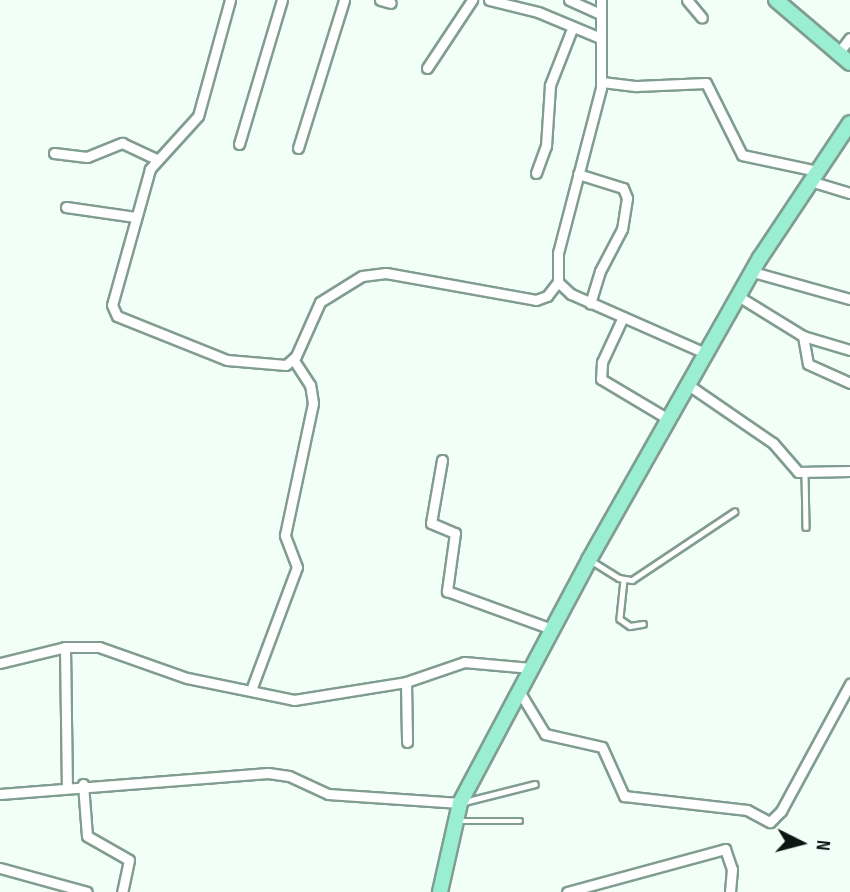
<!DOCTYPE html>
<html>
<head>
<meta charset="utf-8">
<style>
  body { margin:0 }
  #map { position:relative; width:850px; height:892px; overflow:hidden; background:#f2fff9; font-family:"Sofia Sans Condensed",sans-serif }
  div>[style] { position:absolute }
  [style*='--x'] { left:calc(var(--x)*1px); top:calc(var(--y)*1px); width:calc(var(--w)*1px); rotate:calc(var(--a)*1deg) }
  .roads { filter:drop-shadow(2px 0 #809d90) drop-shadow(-2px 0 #809d90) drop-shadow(0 2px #809d90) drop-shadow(0 -2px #809d90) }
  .service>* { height:4.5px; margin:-2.25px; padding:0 2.25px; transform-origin:2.25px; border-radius:2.25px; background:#fff }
  .minor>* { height:9px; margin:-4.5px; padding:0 4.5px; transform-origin:4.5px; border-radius:4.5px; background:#fff }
  .primary>* { height:14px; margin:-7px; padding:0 7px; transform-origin:7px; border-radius:7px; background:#9aefd2 }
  span { translate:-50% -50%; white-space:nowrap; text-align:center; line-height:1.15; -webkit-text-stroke:6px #f2fff9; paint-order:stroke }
  .north { position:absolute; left:766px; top:808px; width:70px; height:70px; -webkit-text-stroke:5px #f2fff9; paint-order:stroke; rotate:96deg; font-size:19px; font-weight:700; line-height:28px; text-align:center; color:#0b1612 }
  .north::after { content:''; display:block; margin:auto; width:24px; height:32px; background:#0b1612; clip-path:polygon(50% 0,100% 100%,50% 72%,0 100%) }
</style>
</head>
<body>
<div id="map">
  <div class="roads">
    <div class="service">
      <i style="--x:805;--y:474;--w:53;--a:88.9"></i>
      <i style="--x:590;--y:560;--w:34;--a:32"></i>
      <i style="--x:619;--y:578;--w:13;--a:9"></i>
      <i style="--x:632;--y:580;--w:123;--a:-33.7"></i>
      <i style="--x:624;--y:580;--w:39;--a:96"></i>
      <i style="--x:620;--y:619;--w:12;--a:35"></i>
      <i style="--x:630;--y:626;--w:13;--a:-9"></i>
      <i style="--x:464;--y:802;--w:73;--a:-14.2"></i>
      <i style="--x:458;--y:821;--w:62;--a:0"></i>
    </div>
    <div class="minor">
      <i style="--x:230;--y:0;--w:120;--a:105.4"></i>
      <i style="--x:198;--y:116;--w:72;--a:132.2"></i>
      <i style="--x:150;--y:169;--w:141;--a:105.6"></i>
      <i style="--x:112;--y:305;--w:12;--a:66"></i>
      <i style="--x:117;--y:316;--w:118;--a:21.8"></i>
      <i style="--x:227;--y:360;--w:59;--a:4.8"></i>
      <i style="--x:286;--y:365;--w:13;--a:-42"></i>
      <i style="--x:296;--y:356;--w:59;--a:-66"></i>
      <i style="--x:320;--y:302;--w:49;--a:-31.8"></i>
      <i style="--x:362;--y:276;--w:24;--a:-7"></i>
      <i style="--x:386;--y:273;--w:152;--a:10.2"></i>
      <i style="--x:536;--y:300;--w:12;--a:-20"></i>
      <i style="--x:547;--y:296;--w:18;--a:-52"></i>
      <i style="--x:380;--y:0;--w:11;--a:15"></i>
      <i style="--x:489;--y:0;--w:50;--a:13.8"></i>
      <i style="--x:538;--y:12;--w:65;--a:22.6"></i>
      <i style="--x:569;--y:0;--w:34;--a:24"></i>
      <i style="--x:601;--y:0;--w:88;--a:90"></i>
      <i style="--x:601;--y:88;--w:171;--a:104.6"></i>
      <i style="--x:558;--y:253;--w:29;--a:90"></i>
      <i style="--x:558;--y:282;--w:18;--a:43"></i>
      <i style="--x:571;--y:294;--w:146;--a:23.8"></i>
      <i style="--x:687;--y:0;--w:23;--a:50"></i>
      <i style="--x:837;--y:55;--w:21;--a:-53"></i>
      <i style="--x:427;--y:68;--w:82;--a:-56.5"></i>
      <i style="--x:602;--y:82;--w:35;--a:7"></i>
      <i style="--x:637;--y:86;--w:69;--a:-2.5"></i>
      <i style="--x:706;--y:83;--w:80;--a:63.4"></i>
      <i style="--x:742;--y:155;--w:77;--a:12"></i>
      <i style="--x:239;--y:144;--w:150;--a:-73.4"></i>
      <i style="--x:298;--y:148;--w:155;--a:-72.7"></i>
      <i style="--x:54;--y:153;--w:33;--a:7"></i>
      <i style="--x:87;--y:157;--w:38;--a:-22"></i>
      <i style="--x:122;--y:143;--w:38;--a:25"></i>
      <i style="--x:536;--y:173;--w:29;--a:-70"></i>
      <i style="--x:546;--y:146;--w:61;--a:-86.2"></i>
      <i style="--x:550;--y:85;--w:60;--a:-68.6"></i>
      <i style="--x:578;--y:174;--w:47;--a:17.3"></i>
      <i style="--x:623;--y:188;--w:11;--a:68"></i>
      <i style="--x:627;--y:198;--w:31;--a:99"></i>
      <i style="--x:622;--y:229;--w:47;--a:117.6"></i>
      <i style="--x:600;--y:271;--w:34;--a:107"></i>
      <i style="--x:810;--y:181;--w:42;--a:16.7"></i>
      <i style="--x:66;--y:207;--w:70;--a:8.2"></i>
      <i style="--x:753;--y:272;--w:101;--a:15.6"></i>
      <i style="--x:738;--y:296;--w:76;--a:31.6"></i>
      <i style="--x:803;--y:336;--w:49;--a:16.6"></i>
      <i style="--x:623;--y:317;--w:50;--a:115"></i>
      <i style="--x:602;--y:362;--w:17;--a:93"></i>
      <i style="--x:601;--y:379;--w:78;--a:30.8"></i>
      <i style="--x:803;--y:336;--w:28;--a:80"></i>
      <i style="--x:808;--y:364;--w:46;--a:24.3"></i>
      <i style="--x:687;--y:384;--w:104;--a:34.5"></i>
      <i style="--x:773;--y:443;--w:38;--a:49"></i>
      <i style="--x:798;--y:472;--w:52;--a:-1.1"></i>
      <i style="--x:442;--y:460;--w:64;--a:99.9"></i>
      <i style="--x:431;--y:523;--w:26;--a:23"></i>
      <i style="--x:455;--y:533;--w:59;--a:97.9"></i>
      <i style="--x:447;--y:591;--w:112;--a:19.9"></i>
      <i style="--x:65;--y:647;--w:140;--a:89.2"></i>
      <i style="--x:0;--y:663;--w:67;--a:-13.8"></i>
      <i style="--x:65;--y:647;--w:34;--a:0"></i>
      <i style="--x:99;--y:647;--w:93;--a:19.4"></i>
      <i style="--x:187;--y:678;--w:109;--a:11.6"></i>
      <i style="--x:294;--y:700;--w:113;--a:-9.1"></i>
      <i style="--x:406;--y:682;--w:61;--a:-19"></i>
      <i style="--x:464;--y:662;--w:67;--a:5.1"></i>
      <i style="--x:406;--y:682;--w:60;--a:89"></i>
      <i style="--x:251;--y:690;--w:131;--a:-69.5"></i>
      <i style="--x:297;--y:567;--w:34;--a:-111"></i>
      <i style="--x:285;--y:535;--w:135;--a:-78"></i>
      <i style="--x:313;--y:403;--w:18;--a:-99"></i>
      <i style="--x:310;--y:385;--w:30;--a:-123"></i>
      <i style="--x:519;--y:691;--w:50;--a:58.8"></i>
      <i style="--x:545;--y:734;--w:58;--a:12.8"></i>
      <i style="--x:602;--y:747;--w:54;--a:65.8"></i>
      <i style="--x:624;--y:796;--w:124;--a:6.5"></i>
      <i style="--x:747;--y:810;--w:26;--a:28"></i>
      <i style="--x:770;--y:822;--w:16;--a:-45"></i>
      <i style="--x:781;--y:811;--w:145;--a:-61.5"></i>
      <i style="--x:83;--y:784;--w:52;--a:85.6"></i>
      <i style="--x:87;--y:836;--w:48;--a:29.7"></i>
      <i style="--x:129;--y:860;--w:33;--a:102"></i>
      <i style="--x:0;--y:794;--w:269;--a:-4.5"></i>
      <i style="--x:268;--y:773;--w:21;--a:8"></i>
      <i style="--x:289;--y:776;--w:43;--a:24.8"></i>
      <i style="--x:328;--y:794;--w:132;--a:3.9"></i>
      <i style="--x:0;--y:868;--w:90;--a:15.4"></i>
      <i style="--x:567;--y:892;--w:164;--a:-15.2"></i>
      <i style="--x:725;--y:849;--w:21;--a:71"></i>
      <i style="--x:732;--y:869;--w:23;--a:95"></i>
    </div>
    <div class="primary">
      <i style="--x:776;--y:0;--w:97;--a:40.4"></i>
      <i style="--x:440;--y:892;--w:91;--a:-77.3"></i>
      <i style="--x:460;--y:803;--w:275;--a:-62"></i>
      <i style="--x:589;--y:560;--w:347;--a:-60.5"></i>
      <i style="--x:760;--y:258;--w:162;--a:-56.3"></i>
    </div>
  </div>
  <div class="north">N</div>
</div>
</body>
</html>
